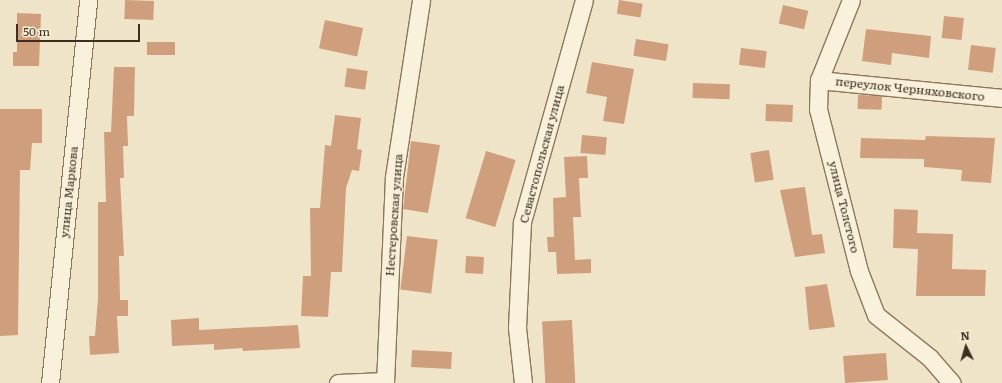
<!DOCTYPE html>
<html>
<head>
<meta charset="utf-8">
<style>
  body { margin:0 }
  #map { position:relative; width:1002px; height:383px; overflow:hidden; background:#f0e4c8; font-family:Literata,serif }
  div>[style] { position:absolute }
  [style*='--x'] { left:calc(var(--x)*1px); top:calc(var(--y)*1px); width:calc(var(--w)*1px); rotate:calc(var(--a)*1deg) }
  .building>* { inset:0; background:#cf9f7d; transform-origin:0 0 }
  .roads { filter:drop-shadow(1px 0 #8d765c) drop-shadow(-1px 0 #8d765c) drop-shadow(0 1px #8d765c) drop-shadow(0 -1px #8d765c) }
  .minor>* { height:17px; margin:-8.5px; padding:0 8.5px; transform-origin:8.5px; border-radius:8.5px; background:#faf1dc }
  span { translate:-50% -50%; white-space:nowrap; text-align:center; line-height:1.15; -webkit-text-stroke:3px #f7eed8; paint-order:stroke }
  .street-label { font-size:12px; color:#3d2e20 }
  .north { position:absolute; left:946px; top:327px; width:40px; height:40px; -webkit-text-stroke:3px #f7eed8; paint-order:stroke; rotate:355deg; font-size:11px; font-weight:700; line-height:16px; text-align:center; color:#3d2e20 }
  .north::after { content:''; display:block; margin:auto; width:14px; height:18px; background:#3d2e20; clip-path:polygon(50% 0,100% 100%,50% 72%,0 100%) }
  .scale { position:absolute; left:16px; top:24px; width:124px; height:18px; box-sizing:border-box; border:2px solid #3d2e20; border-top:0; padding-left:5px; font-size:12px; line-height:14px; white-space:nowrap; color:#3d2e20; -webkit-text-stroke:3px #f7eed8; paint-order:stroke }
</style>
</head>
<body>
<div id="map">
  <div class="building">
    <i style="left:125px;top:0;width:29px;height:19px;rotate:2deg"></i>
    <i style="left:619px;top:0;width:24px;height:14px;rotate:9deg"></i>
    <i style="left:783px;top:5px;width:26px;height:19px;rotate:13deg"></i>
    <i style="clip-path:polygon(17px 13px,41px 14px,39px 66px,13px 66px,13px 52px,17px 52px)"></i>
    <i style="left:944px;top:16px;width:20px;height:22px;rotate:6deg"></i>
    <i style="left:325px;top:20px;width:39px;height:29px;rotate:12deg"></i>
    <i style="clip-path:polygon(866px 29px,931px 36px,929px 58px,892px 53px,891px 65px,862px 61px)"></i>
    <i style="left:636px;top:39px;width:33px;height:17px;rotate:9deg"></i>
    <i style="left:147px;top:42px;width:28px;height:13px"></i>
    <i style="left:971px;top:45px;width:25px;height:25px;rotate:7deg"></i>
    <i style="left:741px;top:48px;width:26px;height:17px;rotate:7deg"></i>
    <i style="clip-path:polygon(592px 62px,634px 69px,624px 124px,603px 121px,607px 97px,586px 93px)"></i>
    <i style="clip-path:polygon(114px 67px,135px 67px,134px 116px,127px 116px,128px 146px,123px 146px,124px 178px,120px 178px,124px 256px,119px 256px,120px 300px,128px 300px,128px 316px,117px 316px,119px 353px,90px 355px,89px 336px,95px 336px,98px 299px,98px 202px,106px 202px,104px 132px,111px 132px)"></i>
    <i style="left:347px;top:68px;width:21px;height:19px;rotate:8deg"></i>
    <i style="left:693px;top:83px;width:37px;height:15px;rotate:2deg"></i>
    <i style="left:858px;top:95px;width:24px;height:14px;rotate:2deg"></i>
    <i style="left:766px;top:104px;width:27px;height:17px;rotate:2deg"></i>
    <i style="clip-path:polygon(0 109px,42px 109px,42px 143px,32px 143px,30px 170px,20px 170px,18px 335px,0 336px)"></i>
    <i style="clip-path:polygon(335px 115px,361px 118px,357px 149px,362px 150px,359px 171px,352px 170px,346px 188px,342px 272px,331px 272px,328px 317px,301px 316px,303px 276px,311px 276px,310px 208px,320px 208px,325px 145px,331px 146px)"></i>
    <i style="left:582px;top:135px;width:25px;height:18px;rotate:5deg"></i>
    <i style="clip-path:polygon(926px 136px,995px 138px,991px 183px,961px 181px,962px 170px,924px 167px,924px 159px,860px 158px,861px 138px,925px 140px)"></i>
    <i style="clip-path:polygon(411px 141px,440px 145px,428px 213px,403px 209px)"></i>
    <i style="left:769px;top:150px;width:30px;height:19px;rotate:81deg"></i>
    <i style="left:486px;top:151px;width:31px;height:70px;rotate:17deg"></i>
    <i style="clip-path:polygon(587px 156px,588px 178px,579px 178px,581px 217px,573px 217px,575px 260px,591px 259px,591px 273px,557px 274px,556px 252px,548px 252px,547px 237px,554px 237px,553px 198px,566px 197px,564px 157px)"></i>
    <i style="clip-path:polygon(805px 187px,812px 235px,822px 234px,825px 253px,795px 257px,780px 190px)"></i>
    <i style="clip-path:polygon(894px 209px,918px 210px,917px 233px,953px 234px,952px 269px,986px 270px,985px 296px,916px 296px,918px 249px,893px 248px)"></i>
    <i style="left:407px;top:236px;width:31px;height:54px;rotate:7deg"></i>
    <i style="left:466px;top:256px;width:18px;height:17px;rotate:3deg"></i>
    <i style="clip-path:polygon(827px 284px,835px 327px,809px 330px,805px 287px)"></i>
    <i style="clip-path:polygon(199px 318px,199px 330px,298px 325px,300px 348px,243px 351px,242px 348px,214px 350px,214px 344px,172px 346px,171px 320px)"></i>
    <i style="left:572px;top:320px;width:63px;height:30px;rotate:87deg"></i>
    <i style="left:412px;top:350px;width:40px;height:17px;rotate:3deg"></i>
    <i style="left:886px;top:353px;width:27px;height:43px;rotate:86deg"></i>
  </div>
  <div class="roads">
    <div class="minor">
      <i style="--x:851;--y:0;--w:86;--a:111.8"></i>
      <i style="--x:819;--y:80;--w:29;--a:92"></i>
      <i style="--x:818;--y:109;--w:167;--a:75.8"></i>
      <i style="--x:859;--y:271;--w:47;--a:68.9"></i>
      <i style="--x:876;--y:315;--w:69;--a:38.5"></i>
      <i style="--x:930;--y:358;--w:33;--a:49"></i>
      <i style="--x:819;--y:80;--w:184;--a:5.6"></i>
      <i style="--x:50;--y:383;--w:385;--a:-84.3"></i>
      <i style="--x:338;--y:383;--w:47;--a:-2.4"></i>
      <i style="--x:385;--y:383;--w:206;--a:-87.5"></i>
      <i style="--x:394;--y:177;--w:179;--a:-81.3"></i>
      <i style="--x:523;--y:383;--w:55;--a:-96.2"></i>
      <i style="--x:517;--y:328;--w:106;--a:-87.3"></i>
      <i style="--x:522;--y:222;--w:230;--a:-74.4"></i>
    </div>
  </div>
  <div class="street-label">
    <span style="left:910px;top:89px;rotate:6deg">переулок Черняховского</span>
    <span style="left:542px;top:154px;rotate:-75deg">Севастопольская улица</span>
    <span style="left:69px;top:192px;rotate:-84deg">улица Маркова</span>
    <span style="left:844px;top:207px;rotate:76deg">улица Толстого</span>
    <span style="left:394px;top:215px;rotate:-86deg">Нестеровская улица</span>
  </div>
  <div class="north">N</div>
  <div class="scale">50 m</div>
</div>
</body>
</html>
